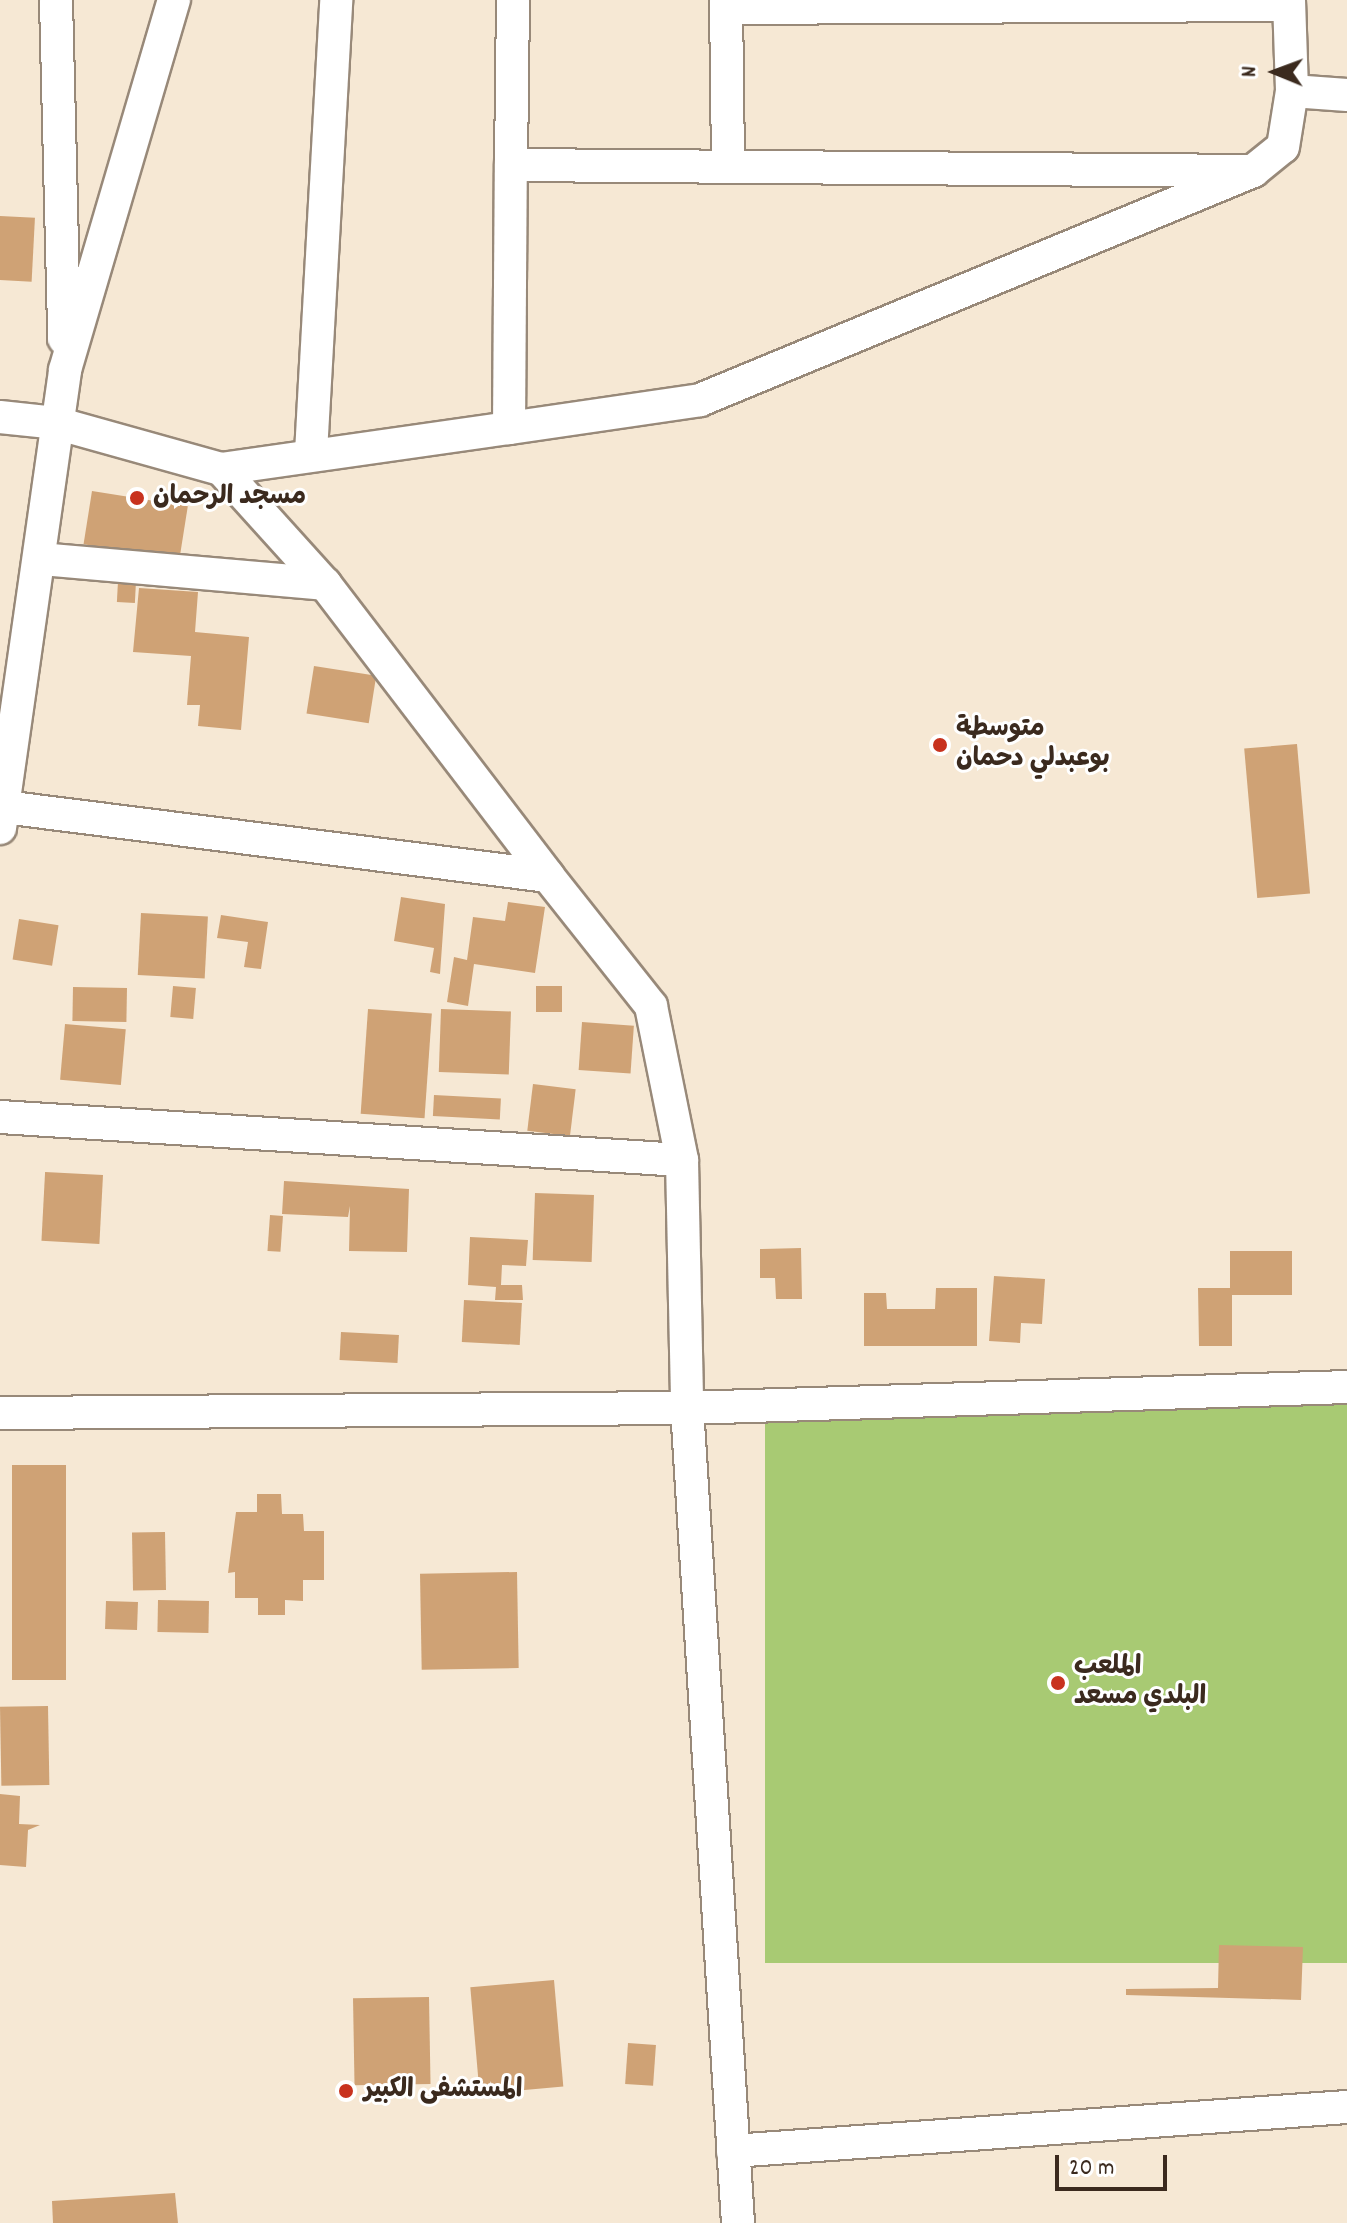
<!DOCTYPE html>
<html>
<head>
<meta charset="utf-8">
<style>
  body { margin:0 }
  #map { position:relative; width:1347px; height:2223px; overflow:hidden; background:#f6e8d4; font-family:Dekko,"Playpen Sans Arabic",sans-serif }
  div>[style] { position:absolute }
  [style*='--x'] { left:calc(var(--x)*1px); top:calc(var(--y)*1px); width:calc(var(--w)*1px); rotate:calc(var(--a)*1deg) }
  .green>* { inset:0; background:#a8ca73; transform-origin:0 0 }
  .building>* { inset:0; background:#cfa275; transform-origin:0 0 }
  .roads { filter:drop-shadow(2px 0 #988979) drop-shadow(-2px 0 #988979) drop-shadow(0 2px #988979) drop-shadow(0 -2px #988979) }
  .minor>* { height:32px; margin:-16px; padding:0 16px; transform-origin:16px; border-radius:16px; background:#fff }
  .dots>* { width:22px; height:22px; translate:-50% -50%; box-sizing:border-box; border:4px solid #fff; border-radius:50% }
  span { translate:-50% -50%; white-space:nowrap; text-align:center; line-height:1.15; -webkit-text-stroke:6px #fff; paint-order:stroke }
  .poi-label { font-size:26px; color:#3b2a1e; font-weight:700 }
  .left { translate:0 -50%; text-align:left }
  .north { position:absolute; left:1235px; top:32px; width:80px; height:80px; -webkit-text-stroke:6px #fff; paint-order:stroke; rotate:271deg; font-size:22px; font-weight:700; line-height:32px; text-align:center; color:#3b2a1e }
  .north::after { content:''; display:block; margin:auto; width:28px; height:36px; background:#3b2a1e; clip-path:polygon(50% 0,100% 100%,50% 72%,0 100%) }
  .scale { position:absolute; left:1055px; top:2155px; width:112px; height:36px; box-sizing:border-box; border:4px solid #3b2a1e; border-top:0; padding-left:10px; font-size:24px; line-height:28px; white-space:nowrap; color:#3b2a1e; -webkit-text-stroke:6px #fff; paint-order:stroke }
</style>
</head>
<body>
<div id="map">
  <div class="green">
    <i style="left:1347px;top:1396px;width:567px;height:582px;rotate:90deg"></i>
  </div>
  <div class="building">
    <i style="left:0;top:216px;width:35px;height:64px;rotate:3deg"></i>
    <i style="left:92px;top:491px;width:97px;height:54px;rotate:9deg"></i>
    <i style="left:118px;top:581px;width:18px;height:21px;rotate:3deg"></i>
    <i style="clip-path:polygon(139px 588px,198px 592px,195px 632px,249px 637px,241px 730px,198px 726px,200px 705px,187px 705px,191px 656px,133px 652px)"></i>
    <i style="left:314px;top:666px;width:63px;height:48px;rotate:9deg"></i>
    <i style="left:1297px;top:744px;width:150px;height:53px;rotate:85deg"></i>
    <i style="clip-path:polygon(401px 897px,445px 904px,440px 974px,430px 972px,434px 948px,394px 941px)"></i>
    <i style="clip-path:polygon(508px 902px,545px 907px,535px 973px,474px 964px,468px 1006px,447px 1002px,454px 957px,467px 960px,473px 917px,505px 921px)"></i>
    <i style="left:141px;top:913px;width:67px;height:62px;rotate:3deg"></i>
    <i style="clip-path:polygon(221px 915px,268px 922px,261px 969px,244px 967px,248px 942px,217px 938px)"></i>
    <i style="left:19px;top:919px;width:40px;height:41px;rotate:9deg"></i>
    <i style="left:173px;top:986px;width:23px;height:31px;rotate:5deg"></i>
    <i style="left:536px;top:986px;width:26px;height:26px"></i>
    <i style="left:73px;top:987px;width:54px;height:34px;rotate:1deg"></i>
    <i style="left:368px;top:1009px;width:64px;height:105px;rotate:4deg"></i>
    <i style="left:441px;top:1009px;width:70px;height:63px;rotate:2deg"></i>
    <i style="left:582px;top:1022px;width:52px;height:48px;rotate:4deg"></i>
    <i style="left:65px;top:1024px;width:61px;height:56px;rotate:5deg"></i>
    <i style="left:533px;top:1084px;width:43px;height:47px;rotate:7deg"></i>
    <i style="left:434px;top:1095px;width:67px;height:21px;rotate:3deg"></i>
    <i style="left:103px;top:1175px;width:69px;height:58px;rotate:93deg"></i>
    <i style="clip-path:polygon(284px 1181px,409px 1189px,407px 1252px,349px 1251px,350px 1206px,348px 1217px,282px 1214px)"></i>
    <i style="left:535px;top:1193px;width:59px;height:67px;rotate:2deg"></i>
    <i style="left:270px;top:1215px;width:13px;height:36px;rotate:4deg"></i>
    <i style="clip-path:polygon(470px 1237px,528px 1240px,526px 1266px,502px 1265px,501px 1285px,522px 1285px,523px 1300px,495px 1300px,496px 1287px,468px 1285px)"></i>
    <i style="clip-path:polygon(801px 1248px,802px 1299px,776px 1299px,775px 1278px,760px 1278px,760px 1249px)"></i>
    <i style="clip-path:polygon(1230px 1251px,1292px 1251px,1292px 1295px,1232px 1295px,1232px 1346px,1199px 1346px,1198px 1288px,1230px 1288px)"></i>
    <i style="clip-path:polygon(994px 1276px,1045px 1279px,1042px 1324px,1021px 1323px,1020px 1343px,989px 1341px)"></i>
    <i style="clip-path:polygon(936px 1288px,977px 1288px,977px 1346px,864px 1346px,864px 1293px,886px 1293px,887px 1309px,935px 1309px)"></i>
    <i style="left:464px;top:1300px;width:58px;height:42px;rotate:3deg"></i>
    <i style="left:341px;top:1332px;width:58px;height:28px;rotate:3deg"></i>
    <i style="left:12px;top:1465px;width:54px;height:215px"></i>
    <i style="clip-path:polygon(257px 1494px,281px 1494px,282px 1514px,303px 1514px,304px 1531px,324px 1531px,324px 1580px,303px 1580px,303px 1601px,285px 1600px,285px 1615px,258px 1615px,258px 1598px,235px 1598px,235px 1572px,228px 1573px,236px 1512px,257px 1512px)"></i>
    <i style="left:165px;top:1532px;width:58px;height:33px;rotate:89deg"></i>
    <i style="left:517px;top:1572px;width:96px;height:97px;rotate:89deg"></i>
    <i style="left:158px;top:1600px;width:51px;height:32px;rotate:1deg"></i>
    <i style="left:106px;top:1601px;width:32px;height:28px;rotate:2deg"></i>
    <i style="left:48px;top:1706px;width:79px;height:48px;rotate:89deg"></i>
    <i style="clip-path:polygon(0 1794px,20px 1796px,19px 1824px,40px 1825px,28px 1830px,26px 1867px,0 1865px)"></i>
    <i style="clip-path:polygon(1219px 1945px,1303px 1947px,1301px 2000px,1126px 1995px,1126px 1989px,1218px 1988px)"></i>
    <i style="left:554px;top:1980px;width:107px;height:84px;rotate:85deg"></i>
    <i style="left:429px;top:1997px;width:87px;height:76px;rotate:89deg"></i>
    <i style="left:628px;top:2043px;width:28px;height:41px;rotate:4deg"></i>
    <i style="clip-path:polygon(175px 2193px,178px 2223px,53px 2223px,52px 2201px)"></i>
  </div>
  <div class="roads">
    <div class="minor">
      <i style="--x:56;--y:0;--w:339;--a:88.6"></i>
      <i style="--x:513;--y:0;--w:165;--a:90.7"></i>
      <i style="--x:511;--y:165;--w:742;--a:0.46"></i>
      <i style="--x:726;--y:0;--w:165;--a:89.3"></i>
      <i style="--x:1289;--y:0;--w:91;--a:88.1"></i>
      <i style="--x:1292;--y:91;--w:55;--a:4.2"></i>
      <i style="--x:726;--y:8;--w:563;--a:-0.31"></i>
      <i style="--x:0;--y:417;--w:56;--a:6.1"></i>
      <i style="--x:56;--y:423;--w:171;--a:15.6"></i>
      <i style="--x:221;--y:469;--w:291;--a:-8.1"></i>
      <i style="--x:509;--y:428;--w:263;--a:-89.6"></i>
      <i style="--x:509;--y:428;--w:193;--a:-8.3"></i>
      <i style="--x:700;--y:400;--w:599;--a:-22.49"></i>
      <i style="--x:1253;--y:171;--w:38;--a:-39"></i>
      <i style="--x:1283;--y:147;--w:57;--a:-80.9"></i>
      <i style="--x:311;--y:453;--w:454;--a:-86.8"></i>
      <i style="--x:221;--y:469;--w:155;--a:47.9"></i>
      <i style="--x:325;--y:584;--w:367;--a:52.6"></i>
      <i style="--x:41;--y:559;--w:285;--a:5"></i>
      <i style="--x:4;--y:807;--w:548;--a:7.23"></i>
      <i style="--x:548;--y:876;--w:166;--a:51.6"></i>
      <i style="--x:651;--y:1006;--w:157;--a:78.6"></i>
      <i style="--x:0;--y:828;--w:463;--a:-81.9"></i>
      <i style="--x:65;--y:370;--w:386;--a:-73.6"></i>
      <i style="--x:0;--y:1117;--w:683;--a:3.61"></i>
      <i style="--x:682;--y:1160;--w:248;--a:88.8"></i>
      <i style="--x:687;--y:1408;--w:687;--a:179.58"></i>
      <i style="--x:733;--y:2151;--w:616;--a:-4.1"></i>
      <i style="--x:738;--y:2223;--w:817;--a:-93.58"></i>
      <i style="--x:687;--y:1408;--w:660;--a:-1.82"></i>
    </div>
  </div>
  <div class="dots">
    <i style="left:137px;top:498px;background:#c8321e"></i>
    <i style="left:940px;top:745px;background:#c8321e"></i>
    <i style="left:1058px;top:1683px;background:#c8321e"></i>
    <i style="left:346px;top:2091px;background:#c8321e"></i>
  </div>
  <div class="poi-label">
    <span class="left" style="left:153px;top:498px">مسجد الرحمان</span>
    <span class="left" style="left:956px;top:745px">متوسطة<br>بوعبدلي دحمان</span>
    <span class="left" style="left:1074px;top:1683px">الملعب<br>البلدي مسعد</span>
    <span class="left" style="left:364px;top:2091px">المستشفى الكبير</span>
  </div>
  <div class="north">N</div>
  <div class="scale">20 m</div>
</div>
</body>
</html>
